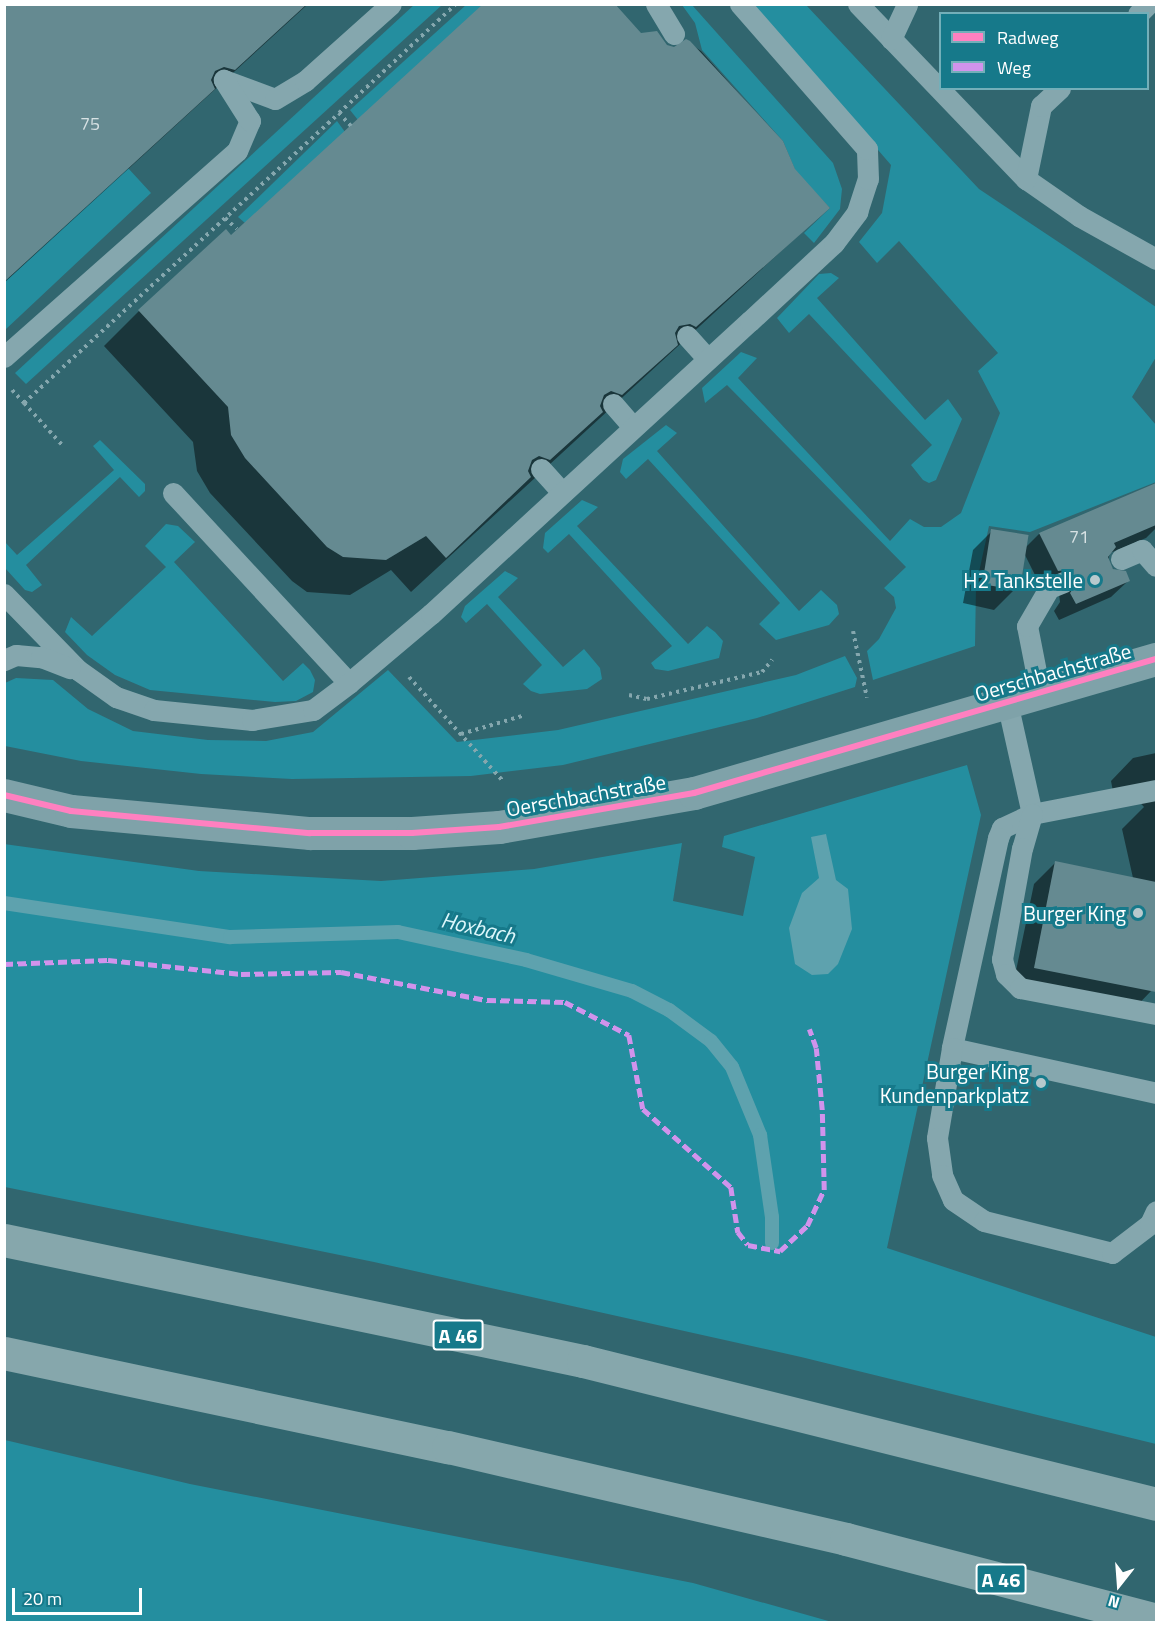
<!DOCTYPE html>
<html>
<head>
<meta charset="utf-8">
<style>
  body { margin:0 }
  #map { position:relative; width:1161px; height:1627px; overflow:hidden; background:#31666f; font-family:"Titillium Web",sans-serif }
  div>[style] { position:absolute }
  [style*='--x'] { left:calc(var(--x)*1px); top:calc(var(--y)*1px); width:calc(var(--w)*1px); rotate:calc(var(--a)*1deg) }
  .green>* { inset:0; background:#248e9f }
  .water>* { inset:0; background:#5ea2ae }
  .shadow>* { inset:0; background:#0007 }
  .stream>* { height:14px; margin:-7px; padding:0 7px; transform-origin:7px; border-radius:7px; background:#5ea2ae }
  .building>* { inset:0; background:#658a91; transform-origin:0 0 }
  .path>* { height:4px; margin-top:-2px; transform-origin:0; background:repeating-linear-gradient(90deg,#85a7ae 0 3px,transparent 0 7.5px) }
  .lane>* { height:21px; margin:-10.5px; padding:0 10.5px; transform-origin:10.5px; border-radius:10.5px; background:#85a7ae }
  .secondary>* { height:33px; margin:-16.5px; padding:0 16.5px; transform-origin:16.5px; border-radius:16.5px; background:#7fa2a9 }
  .highway>* { height:33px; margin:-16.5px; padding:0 16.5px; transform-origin:16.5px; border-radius:16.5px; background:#86a7ac }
  .quiet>* { height:4.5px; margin-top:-2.25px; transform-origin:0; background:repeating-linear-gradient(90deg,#d193ec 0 9px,transparent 0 13.5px) }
  .cycleway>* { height:6px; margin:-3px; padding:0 3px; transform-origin:3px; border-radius:3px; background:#ff80c0 }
  .dots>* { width:16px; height:16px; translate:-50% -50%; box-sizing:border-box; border:3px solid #16798a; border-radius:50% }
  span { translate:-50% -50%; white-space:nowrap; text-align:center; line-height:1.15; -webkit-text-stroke:6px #16798a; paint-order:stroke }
  .number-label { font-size:18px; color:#d8e2e4 }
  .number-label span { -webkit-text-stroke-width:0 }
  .shield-label span { padding:2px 4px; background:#16798a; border:2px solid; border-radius:4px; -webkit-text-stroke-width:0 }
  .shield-label { font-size:20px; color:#fff; font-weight:700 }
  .poi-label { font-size:21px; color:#fff }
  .right { translate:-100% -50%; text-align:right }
  .street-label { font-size:21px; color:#fff }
  .water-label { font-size:22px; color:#ddf7fb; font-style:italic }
  .frame { position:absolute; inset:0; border:6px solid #fff; pointer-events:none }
  .legend { position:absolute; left:939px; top:12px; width:210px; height:78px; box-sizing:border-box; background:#16798a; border:2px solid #73afb9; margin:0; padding:8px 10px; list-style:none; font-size:18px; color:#fff }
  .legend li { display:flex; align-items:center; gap:12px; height:30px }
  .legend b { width:30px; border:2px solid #73afb9 }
  .north { position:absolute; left:1089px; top:1555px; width:60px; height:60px; -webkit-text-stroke:4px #16798a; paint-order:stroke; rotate:197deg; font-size:16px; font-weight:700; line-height:24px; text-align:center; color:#fff }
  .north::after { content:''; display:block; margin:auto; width:21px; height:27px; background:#fff; clip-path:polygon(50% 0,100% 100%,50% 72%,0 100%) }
  .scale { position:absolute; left:12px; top:1588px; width:130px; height:27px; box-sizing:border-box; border:3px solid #fff; border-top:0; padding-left:8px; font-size:18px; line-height:21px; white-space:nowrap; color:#fff; -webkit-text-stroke:4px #16798a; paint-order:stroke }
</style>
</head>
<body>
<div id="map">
  <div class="green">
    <i style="clip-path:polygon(415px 4px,442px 5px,26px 384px,15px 373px)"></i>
    <i style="clip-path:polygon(466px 5px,483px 5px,358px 120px,350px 110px)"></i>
    <i style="clip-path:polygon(682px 5px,692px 5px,833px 163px,842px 189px,840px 209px,814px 243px,804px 233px,830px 208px,796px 172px,783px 141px,702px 50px,695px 23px)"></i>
    <i style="clip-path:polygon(753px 5px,806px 5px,979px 189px,1156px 307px,1156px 357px,1132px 397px,1156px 425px,1156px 482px,1030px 532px,989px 526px,976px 586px,975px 646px,873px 680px,867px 651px,879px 639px,896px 608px,894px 597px,884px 588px,906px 567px,727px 385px,705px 403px,702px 388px,741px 352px,757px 358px,738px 378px,890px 541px,910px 519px,924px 527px,941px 527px,961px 513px,1000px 413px,978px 371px,998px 353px,899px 241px,877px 263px,859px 242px,882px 213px,891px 165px)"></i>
    <i style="clip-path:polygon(337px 121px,345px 132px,245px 223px,238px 217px)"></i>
    <i style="clip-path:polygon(128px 168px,151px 193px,5px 330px,5px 274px,9px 278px)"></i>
    <i style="clip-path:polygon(831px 273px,839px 278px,817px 298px,925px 420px,948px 399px,962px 419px,936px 480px,929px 483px,923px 480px,911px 465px,932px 445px,809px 314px,789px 333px,777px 318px,819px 274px)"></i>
    <i style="clip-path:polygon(666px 425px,677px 433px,657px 451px,799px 611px,821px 590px,837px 605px,839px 614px,829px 625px,776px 640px,759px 624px,780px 603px,648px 459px,626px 479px,620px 472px,623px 459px)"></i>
    <i style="clip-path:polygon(100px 440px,145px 484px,145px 491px,139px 497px,120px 477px,26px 565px,42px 585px,32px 592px,25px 590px,5px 568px,5px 542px,17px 555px,114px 470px,93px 446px)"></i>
    <i style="clip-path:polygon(582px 500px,598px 507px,577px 526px,688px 644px,707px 626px,715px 632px,723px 641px,719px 658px,668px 671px,655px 669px,651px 663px,672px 646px,569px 534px,548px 553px,543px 548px,545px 533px)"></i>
    <i style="clip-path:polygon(166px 524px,178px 526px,195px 542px,174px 562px,283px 681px,303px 663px,310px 670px,315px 680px,313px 692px,296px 701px,275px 702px,150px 690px,115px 675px,87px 655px,65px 632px,71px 617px,92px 636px,166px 567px,145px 546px)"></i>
    <i style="clip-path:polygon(505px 571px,518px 578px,498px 597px,563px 667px,584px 649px,600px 668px,602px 679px,587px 689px,540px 694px,531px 691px,523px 684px,542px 665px,487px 604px,466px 623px,461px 617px,465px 606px)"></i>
    <i style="clip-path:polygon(845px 656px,857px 678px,855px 687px,757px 718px,563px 765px,471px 776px,292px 779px,201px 774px,81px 761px,5px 746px,5px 683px,16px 678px,53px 680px,88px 709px,133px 731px,208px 740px,266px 741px,313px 732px,388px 670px,457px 742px,558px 730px,796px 675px)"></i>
    <i style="clip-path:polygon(967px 765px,981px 815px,887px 1248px,1156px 1337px,1156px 1444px,801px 1357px,374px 1262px,5px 1187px,4px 844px,199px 871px,381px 881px,534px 869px,682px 843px,673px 901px,743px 916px,755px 857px,722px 847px,724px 836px)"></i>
    <i style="clip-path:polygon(5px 1440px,190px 1484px,693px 1583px,832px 1622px,5px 1622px)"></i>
  </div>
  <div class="water">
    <i style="clip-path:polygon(826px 834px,836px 880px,848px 889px,852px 929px,838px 964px,828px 974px,812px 975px,795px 964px,789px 928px,802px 893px,819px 878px,811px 837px)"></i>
  </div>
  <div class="shadow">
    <i style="clip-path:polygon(4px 4px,308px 4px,4px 283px)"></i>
    <i style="clip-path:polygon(641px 34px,668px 47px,680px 47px,686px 41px,701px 51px,782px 142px,793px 169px,828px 208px,411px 592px,391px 570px,350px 595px,307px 592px,292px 581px,210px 493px,197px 471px,193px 442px,104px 346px,139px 311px,231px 237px)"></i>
    <i style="clip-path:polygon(1156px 485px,1156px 528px,1146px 538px,1110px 553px,1107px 564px,1128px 581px,1111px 597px,1059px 620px,1054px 611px,1060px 602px,1059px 594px,1041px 587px,1023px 551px,1013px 591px,994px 610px,963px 603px,973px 550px,992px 531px,1023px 550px,1039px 534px)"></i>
    <i style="clip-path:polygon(1156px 753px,1156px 970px,1152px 990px,1130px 1013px,1012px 990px,1034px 884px,1056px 862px,1133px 878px,1122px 829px,1144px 807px,1137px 799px,1115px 802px,1111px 781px,1133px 758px)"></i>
  </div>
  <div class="stream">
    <i style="--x:4;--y:903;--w:229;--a:8.6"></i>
    <i style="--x:230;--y:937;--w:168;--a:-1.7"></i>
    <i style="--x:398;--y:932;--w:131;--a:12.3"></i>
    <i style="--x:526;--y:960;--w:110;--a:16.3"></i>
    <i style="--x:632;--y:991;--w:42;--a:27.2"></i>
    <i style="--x:669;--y:1010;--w:52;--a:36.4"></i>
    <i style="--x:711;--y:1041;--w:33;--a:51"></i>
    <i style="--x:732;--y:1067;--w:74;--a:67.6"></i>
    <i style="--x:760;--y:1135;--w:83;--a:81.7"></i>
    <i style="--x:772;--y:1217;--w:26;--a:90"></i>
  </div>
  <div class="building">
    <i style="clip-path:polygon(4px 4px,307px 4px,235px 70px,224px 67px,215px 71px,211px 80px,215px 89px,4px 282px)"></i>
    <i style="clip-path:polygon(483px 4px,615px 4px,641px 33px,657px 31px,667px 45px,674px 47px,686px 39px,690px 41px,783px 141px,795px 169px,830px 208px,696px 327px,690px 324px,679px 326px,675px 333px,678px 345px,622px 395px,611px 391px,604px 395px,600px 406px,603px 412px,550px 460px,539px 456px,532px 460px,528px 471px,531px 477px,446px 558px,426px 536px,386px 560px,343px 557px,327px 547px,245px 458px,231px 435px,228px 407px,138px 310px,226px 229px,231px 235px)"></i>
    <i style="clip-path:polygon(1156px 483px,1156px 525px,1114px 543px,1116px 547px,1108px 557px,1113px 569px,1126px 571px,1130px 581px,1076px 604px,1070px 593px,1076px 584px,1076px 577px,1066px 570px,1058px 571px,1039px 533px)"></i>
    <i style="left:991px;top:529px;width:38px;height:56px;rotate:9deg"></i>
    <i style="clip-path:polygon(1055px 861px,1156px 882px,1156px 992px,1034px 968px)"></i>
  </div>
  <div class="path">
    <i style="--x:351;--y:126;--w:18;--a:-133"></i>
    <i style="--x:339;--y:113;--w:160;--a:-43"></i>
    <i style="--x:225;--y:218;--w:16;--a:43"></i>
    <i style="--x:12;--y:390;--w:18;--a:47"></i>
    <i style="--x:24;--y:403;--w:428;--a:-42.6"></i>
    <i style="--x:24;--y:403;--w:58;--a:47.8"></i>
    <i style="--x:853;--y:631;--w:68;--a:78.2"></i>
    <i style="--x:409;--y:677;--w:140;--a:47.9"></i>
    <i style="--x:629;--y:695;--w:18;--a:13"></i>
    <i style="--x:647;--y:699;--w:118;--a:-13.2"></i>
    <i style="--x:762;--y:672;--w:16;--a:-50"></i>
    <i style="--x:461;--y:734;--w:64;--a:-16.4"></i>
  </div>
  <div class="lane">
    <i style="--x:656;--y:4;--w:35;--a:59"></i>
    <i style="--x:858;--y:4;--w:243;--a:46.2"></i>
    <i style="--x:1026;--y:179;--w:65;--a:34.9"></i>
    <i style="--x:1079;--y:216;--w:88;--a:29.2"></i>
    <i style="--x:1138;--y:14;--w:14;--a:-45"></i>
    <i style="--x:891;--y:39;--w:38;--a:-65"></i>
    <i style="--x:224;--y:80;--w:54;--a:20.4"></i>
    <i style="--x:275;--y:99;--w:35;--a:-31"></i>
    <i style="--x:305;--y:81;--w:115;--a:-41.8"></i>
    <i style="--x:1026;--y:179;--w:75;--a:-78.4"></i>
    <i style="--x:1041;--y:106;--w:26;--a:-43"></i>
    <i style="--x:687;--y:336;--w:31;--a:48"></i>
    <i style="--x:4;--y:357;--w:311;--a:-41.5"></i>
    <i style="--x:237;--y:151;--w:33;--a:-67"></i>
    <i style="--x:250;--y:121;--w:49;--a:-122.4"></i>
    <i style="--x:613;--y:404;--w:30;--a:49"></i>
    <i style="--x:541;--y:469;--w:31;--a:48"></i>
    <i style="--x:173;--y:493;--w:259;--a:47.2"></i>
    <i style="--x:1121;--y:559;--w:23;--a:-23"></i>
    <i style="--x:1142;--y:550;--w:21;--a:49"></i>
    <i style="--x:4;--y:594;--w:106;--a:45.8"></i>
    <i style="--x:78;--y:670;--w:47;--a:35.4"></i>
    <i style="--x:116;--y:697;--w:40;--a:18.9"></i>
    <i style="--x:154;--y:710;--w:99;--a:5.8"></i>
    <i style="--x:252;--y:720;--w:62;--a:-9.3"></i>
    <i style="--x:313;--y:710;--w:45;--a:-36.9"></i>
    <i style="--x:349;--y:683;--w:107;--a:-40.1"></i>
    <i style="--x:431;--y:614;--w:433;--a:-42.6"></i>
    <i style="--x:750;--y:321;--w:115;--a:-42.9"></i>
    <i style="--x:834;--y:243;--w:39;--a:-53"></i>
    <i style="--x:857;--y:212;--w:35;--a:-72"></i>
    <i style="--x:868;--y:179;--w:30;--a:-92"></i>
    <i style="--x:867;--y:149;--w:193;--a:-131.2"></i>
    <i style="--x:4;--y:660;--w:13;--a:-23"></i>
    <i style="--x:16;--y:655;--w:25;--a:5"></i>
    <i style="--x:41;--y:657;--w:31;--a:21"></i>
    <i style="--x:1040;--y:692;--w:67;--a:-101.1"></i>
    <i style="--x:1027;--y:626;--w:44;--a:-59.9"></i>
    <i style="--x:1049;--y:588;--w:16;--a:-22"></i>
    <i style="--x:1007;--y:702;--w:115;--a:77.4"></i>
    <i style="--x:1032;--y:814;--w:126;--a:-11"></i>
    <i style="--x:1032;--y:814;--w:33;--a:155"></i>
    <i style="--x:1002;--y:828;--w:11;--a:112"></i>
    <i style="--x:998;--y:838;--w:215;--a:102.4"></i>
    <i style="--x:952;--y:1048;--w:209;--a:12.4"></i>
    <i style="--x:1032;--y:814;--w:35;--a:106"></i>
    <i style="--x:1022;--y:848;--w:113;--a:100.2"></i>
    <i style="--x:1002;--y:959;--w:16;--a:75"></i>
    <i style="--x:1006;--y:974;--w:20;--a:45"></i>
    <i style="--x:1020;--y:988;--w:138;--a:10.8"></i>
    <i style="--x:952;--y:1048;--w:91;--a:99.5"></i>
    <i style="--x:937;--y:1138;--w:37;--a:82"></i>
    <i style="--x:942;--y:1175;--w:27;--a:66"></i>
    <i style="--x:953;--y:1200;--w:37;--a:34"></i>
    <i style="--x:984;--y:1221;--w:132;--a:14"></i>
    <i style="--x:1112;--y:1253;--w:48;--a:-37.3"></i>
    <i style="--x:1150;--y:1224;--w:14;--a:-65"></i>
  </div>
  <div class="secondary">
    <i style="--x:4;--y:795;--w:69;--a:13.4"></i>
    <i style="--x:71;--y:811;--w:240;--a:5.3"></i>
    <i style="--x:310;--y:833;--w:102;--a:0"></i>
    <i style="--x:412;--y:833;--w:87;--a:-3.9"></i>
    <i style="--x:499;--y:827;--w:198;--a:-9.9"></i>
    <i style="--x:694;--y:793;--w:481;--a:-16.2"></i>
  </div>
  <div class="highway">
    <i style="--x:4;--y:1240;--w:592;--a:11.8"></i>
    <i style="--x:583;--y:1361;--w:591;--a:14.01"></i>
    <i style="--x:4;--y:1353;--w:454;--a:12"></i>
    <i style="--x:448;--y:1447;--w:408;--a:13"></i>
    <i style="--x:846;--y:1539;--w:320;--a:14.6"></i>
  </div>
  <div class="quiet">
    <i style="--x:4;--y:964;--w:104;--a:-2.2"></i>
    <i style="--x:108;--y:960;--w:134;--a:6"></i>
    <i style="--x:241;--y:974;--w:100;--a:-1.1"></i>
    <i style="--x:341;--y:972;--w:149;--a:10.9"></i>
    <i style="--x:487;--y:1000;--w:78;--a:1.5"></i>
    <i style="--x:565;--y:1002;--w:72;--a:27.3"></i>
    <i style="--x:629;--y:1035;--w:75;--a:79.3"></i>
    <i style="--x:643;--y:1109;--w:118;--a:41.6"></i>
    <i style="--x:731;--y:1187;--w:46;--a:81.2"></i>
    <i style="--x:738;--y:1232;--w:16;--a:52"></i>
    <i style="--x:748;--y:1245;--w:33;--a:11"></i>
    <i style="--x:780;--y:1251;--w:37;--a:-43"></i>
    <i style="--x:807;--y:1226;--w:40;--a:-65"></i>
    <i style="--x:824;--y:1190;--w:80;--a:-91.4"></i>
    <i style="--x:822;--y:1110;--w:62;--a:-95.5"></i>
    <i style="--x:816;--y:1048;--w:20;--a:-110"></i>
  </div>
  <div class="cycleway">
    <i style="--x:4;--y:795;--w:69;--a:13.4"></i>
    <i style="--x:71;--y:811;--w:240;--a:5.3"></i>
    <i style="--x:310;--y:833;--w:102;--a:0"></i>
    <i style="--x:412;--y:833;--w:87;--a:-3.9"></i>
    <i style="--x:499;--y:827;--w:198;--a:-9.9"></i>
    <i style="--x:694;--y:793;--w:481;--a:-16.2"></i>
  </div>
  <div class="dots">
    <i style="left:1095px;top:580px;background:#b7c9cd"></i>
    <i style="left:1138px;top:913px;background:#b7c9cd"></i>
    <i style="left:1041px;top:1083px;background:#b7c9cd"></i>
  </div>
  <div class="number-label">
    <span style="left:90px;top:124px">75</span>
    <span style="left:1079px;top:537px">71</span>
  </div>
  <div class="shield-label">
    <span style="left:458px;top:1335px">A 46</span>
    <span style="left:1001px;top:1579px">A 46</span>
  </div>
  <div class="poi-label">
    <span class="right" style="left:1083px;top:580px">H2 Tankstelle</span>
    <span class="right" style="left:1126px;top:913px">Burger King</span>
    <span class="right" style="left:1029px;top:1083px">Burger King<br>Kundenparkplatz</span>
  </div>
  <div class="street-label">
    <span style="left:1053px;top:672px;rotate:-16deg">Oerschbachstraße</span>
    <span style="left:586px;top:795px;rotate:-10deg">Oerschbachstraße</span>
  </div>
  <div class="water-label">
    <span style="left:478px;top:928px;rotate:13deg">Hoxbach</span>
  </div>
  <div class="frame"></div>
  <ul class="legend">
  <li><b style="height:8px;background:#ff80c0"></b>Radweg</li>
  <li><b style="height:8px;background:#d193ec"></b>Weg</li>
  </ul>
  <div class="north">N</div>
  <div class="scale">20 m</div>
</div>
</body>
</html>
